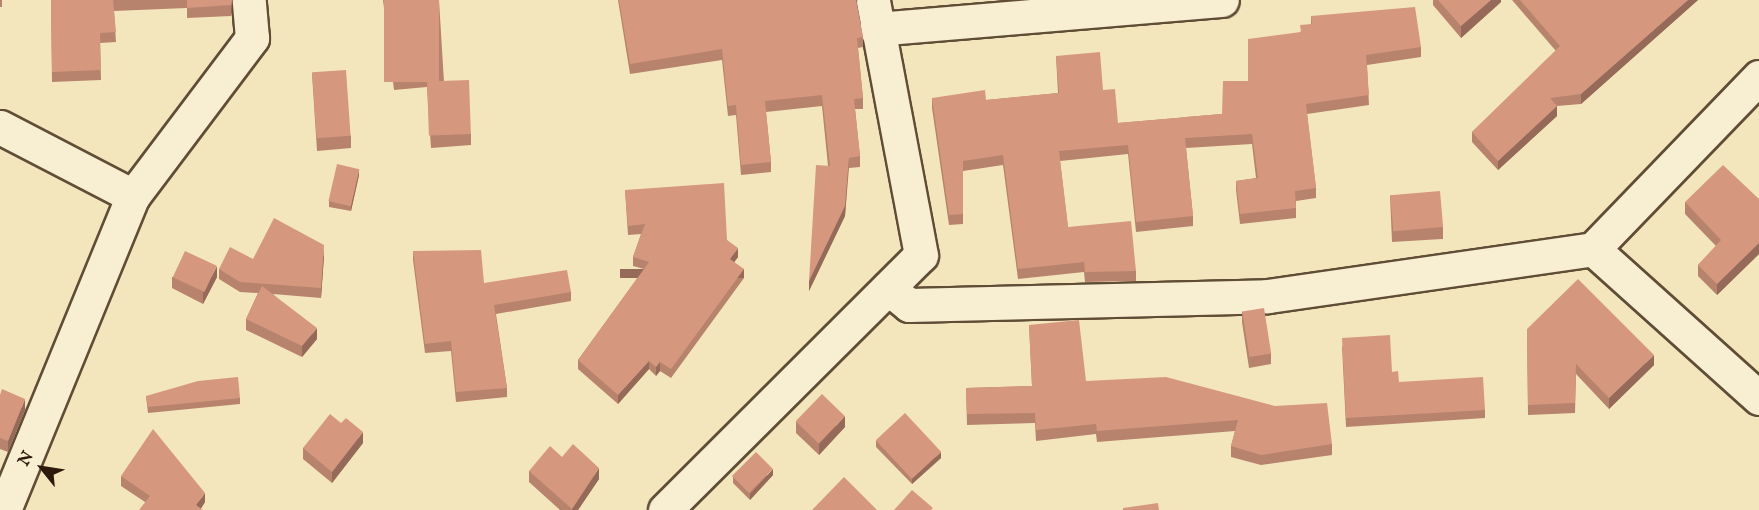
<!DOCTYPE html>
<html>
<head>
<meta charset="utf-8">
<style>
  body { margin:0 }
  #map { position:relative; width:1759px; height:510px; overflow:hidden; background:#f4e6bc; font-family:"IM FELL English",serif }
  div>[style] { position:absolute }
  [style*='--x'] { left:calc(var(--x)*1px); top:calc(var(--y)*1px); width:calc(var(--w)*1px); rotate:calc(var(--a)*1deg) }
  .roads { filter:drop-shadow(2px 0 #604d36) drop-shadow(-2px 0 #604d36) drop-shadow(0 2px #604d36) drop-shadow(0 -2px #604d36) }
  .street>* { height:33px; margin:-16.5px; padding:0 16.5px; transform-origin:16.5px; border-radius:16.5px; background:#f8efd3 }
  .wall>* { inset:0; background:#b7836d; transform-origin:0 0 }
  .shaded-wall>* { inset:0; background:#956a59; transform-origin:0 0 }
  .building>* { inset:0; background:#d5987f; transform-origin:0 0 }
  span { translate:-50% -50%; white-space:nowrap; text-align:center; line-height:1.15; -webkit-text-stroke:4.5px #f8efd3; paint-order:stroke }
  .north { position:absolute; left:12px; top:438px; width:60px; height:60px; -webkit-text-stroke:4px #f8efd3; paint-order:stroke; rotate:300deg; font-size:16px; font-weight:700; line-height:24px; text-align:center; color:#2e1a0a }
  .north::after { content:''; display:block; margin:auto; width:21px; height:27px; background:#2e1a0a; clip-path:polygon(50% 0,100% 100%,50% 72%,0 100%) }
</style>
</head>
<body>
<div id="map">
  <div class="roads">
    <div class="street">
      <i style="--x:876;--y:29;--w:347;--a:-4.8"></i>
      <i style="--x:1759;--y:77;--w:239;--a:134"></i>
      <i style="--x:1593;--y:249;--w:223;--a:41.9"></i>
      <i style="--x:0;--y:127;--w:150;--a:27.4"></i>
      <i style="--x:888;--y:288;--w:27;--a:39"></i>
      <i style="--x:909;--y:305;--w:359;--a:-1.4"></i>
      <i style="--x:1268;--y:296;--w:328;--a:-8.2"></i>
      <i style="--x:4;--y:510;--w:339;--a:-67.7"></i>
      <i style="--x:133;--y:196;--w:198;--a:-53"></i>
      <i style="--x:252;--y:38;--w:38;--a:-95"></i>
      <i style="--x:665;--y:510;--w:361;--a:-44.9"></i>
      <i style="--x:921;--y:255;--w:259;--a:-100.7"></i>
    </div>
  </div>
  <div class="wall">
    <i style="left:0;top:0;width:2px;height:7px"></i>
    <i style="clip-path:polygon(51px 0,232px 0,231px 16px,187px 18px,187px 8px,114px 11px,116px 42px,100px 43px,101px 80px,52px 82px)"></i>
    <i style="clip-path:polygon(383px 0,439px 0,444px 82px,471px 134px,471px 145px,431px 148px,427px 87px,394px 90px)"></i>
    <i style="clip-path:polygon(618px 0,856px 0,863px 37px,863px 47px,858px 48px,863px 98px,863px 109px,855px 109px,860px 156px,860px 167px,849px 168px,845px 216px,809px 291px,828px 166px,822px 106px,766px 112px,771px 162px,771px 172px,741px 175px,736px 115px,728px 116px,722px 60px,630px 74px)"></i>
    <i style="clip-path:polygon(1433px 0,1501px 0,1501px 2px,1461px 38px,1433px 5px)"></i>
    <i style="clip-path:polygon(1512px 0,1698px 0,1581px 104px,1557px 106px,1557px 116px,1498px 170px,1472px 142px,1472px 132px,1556px 51px)"></i>
    <i style="clip-path:polygon(1311px 16px,1421px 47px,1421px 57px,1367px 65px,1369px 105px,1307px 114px,1316px 188px,1316px 198px,1296px 201px,1296px 218px,1240px 224px,1236px 190px,1236px 181px,1256px 178px,1252px 144px,1186px 148px,1193px 216px,1193px 226px,1136px 232px,1128px 154px,1060px 161px,1068px 227px,1136px 271px,1136px 281px,1085px 282px,1084px 272px,1018px 279px,1003px 165px,963px 171px,963px 224px,949px 225px,932px 108px,932px 98px,986px 100px,1058px 93px,1056px 56px,1103px 90px,1118px 123px,1222px 114px,1248px 81px,1300px 32px,1311px 24px)"></i>
    <i style="clip-path:polygon(312px 73px,351px 136px,351px 148px,317px 151px)"></i>
    <i style="clip-path:polygon(359px 175px,351px 211px,329px 207px,329px 201px)"></i>
    <i style="clip-path:polygon(625px 190px,727px 240px,738px 257px,734px 262px,744px 278px,671px 378px,660px 371px,656px 376px,649px 369px,618px 404px,578px 369px,578px 360px,644px 269px,633px 266px,633px 257px,641px 234px,628px 235px)"></i>
    <i style="clip-path:polygon(1390px 195px,1443px 227px,1443px 239px,1392px 242px)"></i>
    <i style="clip-path:polygon(1759px 199px,1759px 254px,1717px 295px,1698px 276px,1698px 265px,1716px 246px,1685px 214px,1685px 202px)"></i>
    <i style="clip-path:polygon(413px 251px,484px 283px,571px 292px,571px 301px,496px 314px,507px 388px,507px 397px,456px 402px,451px 351px,425px 353px,413px 260px)"></i>
    <i style="clip-path:polygon(324px 256px,321px 298px,273px 294px,317px 339px,302px 357px,246px 330px,246px 319px,258px 293px,240px 292px,219px 279px,219px 269px,253px 259px)"></i>
    <i style="clip-path:polygon(172px 277px,217px 277px,203px 304px,172px 288px)"></i>
    <i style="clip-path:polygon(1242px 311px,1271px 353px,1271px 364px,1249px 368px,1242px 322px)"></i>
    <i style="clip-path:polygon(1029px 325px,1086px 381px,1332px 444px,1332px 455px,1261px 465px,1231px 457px,1231px 446px,1235px 431px,1097px 442px,1096px 434px,1036px 441px,1035px 423px,967px 425px,966px 388px,1032px 386px)"></i>
    <i style="clip-path:polygon(1527px 329px,1654px 365px,1609px 409px,1576px 374px,1575px 413px,1528px 415px)"></i>
    <i style="clip-path:polygon(1342px 346px,1392px 372px,1399px 382px,1485px 410px,1485px 418px,1346px 427px)"></i>
    <i style="clip-path:polygon(0 395px,25px 410px,8px 452px,0 449px)"></i>
    <i style="clip-path:polygon(146px 396px,240px 398px,240px 404px,148px 413px)"></i>
    <i style="clip-path:polygon(796px 422px,845px 427px,819px 455px,796px 433px)"></i>
    <i style="clip-path:polygon(341px 423px,363px 443px,332px 483px,303px 459px,303px 448px)"></i>
    <i style="clip-path:polygon(876px 441px,941px 458px,912px 484px,876px 447px)"></i>
    <i style="clip-path:polygon(562px 457px,599px 479px,578px 510px,560px 510px,529px 482px,529px 471px)"></i>
    <i style="clip-path:polygon(773px 475px,750px 500px,733px 483px,733px 477px)"></i>
    <i style="clip-path:polygon(121px 476px,205px 502px,201px 508px,145px 502px,121px 486px)"></i>
  </div>
  <div class="shaded-wall">
    <i style="clip-path:polygon(1491px 0,1501px 0,1501px 2px,1461px 38px,1461px 26px)"></i>
    <i style="clip-path:polygon(1688px 0,1698px 0,1581px 104px,1581px 94px)"></i>
    <i style="clip-path:polygon(1557px 106px,1557px 116px,1498px 170px,1498px 161px)"></i>
    <i style="clip-path:polygon(849px 158px,845px 216px,809px 291px,809px 281px)"></i>
    <i style="clip-path:polygon(359px 169px,359px 175px,351px 211px,351px 205px)"></i>
    <i style="clip-path:polygon(1759px 243px,1759px 254px,1717px 295px,1717px 284px)"></i>
    <i style="clip-path:polygon(324px 245px,324px 256px,321px 298px,321px 288px)"></i>
    <i style="clip-path:polygon(738px 248px,738px 257px,730px 268px,730px 259px)"></i>
    <i style="clip-path:polygon(217px 266px,217px 277px,203px 304px,203px 293px)"></i>
    <i style="left:744px;top:269px;width:9px;height:124px;rotate:90deg"></i>
    <i style="clip-path:polygon(317px 328px,317px 339px,302px 357px,302px 346px)"></i>
    <i style="clip-path:polygon(1654px 355px,1654px 365px,1609px 409px,1609px 398px)"></i>
    <i style="clip-path:polygon(649px 361px,649px 369px,618px 404px,618px 395px)"></i>
    <i style="clip-path:polygon(660px 362px,660px 371px,656px 376px,656px 367px)"></i>
    <i style="clip-path:polygon(25px 399px,25px 410px,8px 452px,8px 441px)"></i>
    <i style="clip-path:polygon(845px 416px,845px 427px,819px 455px,819px 444px)"></i>
    <i style="clip-path:polygon(363px 432px,363px 443px,332px 483px,332px 472px)"></i>
    <i style="clip-path:polygon(941px 452px,941px 458px,912px 484px,912px 478px)"></i>
    <i style="clip-path:polygon(599px 468px,599px 479px,578px 510px,572px 510px,572px 509px)"></i>
    <i style="clip-path:polygon(773px 469px,773px 475px,750px 500px,750px 494px)"></i>
    <i style="clip-path:polygon(205px 493px,205px 502px,200px 510px,196px 505px)"></i>
  </div>
  <div class="building">
    <i style="clip-path:polygon(51px 0,124px 0,113px 0,116px 32px,100px 33px,101px 70px,52px 72px)"></i>
    <i style="clip-path:polygon(187px 0,232px 0,231px 5px,187px 8px)"></i>
    <i style="left:384px;top:0;width:55px;height:82px"></i>
    <i style="clip-path:polygon(619px 0,856px 0,863px 37px,857px 38px,863px 98px,854px 99px,860px 156px,849px 158px,845px 206px,809px 281px,816px 165px,830px 166px,822px 95px,765px 101px,771px 162px,741px 165px,736px 105px,728px 106px,722px 49px,630px 64px)"></i>
    <i style="clip-path:polygon(1438px 0,1491px 0,1461px 26px)"></i>
    <i style="clip-path:polygon(1520px 0,1688px 0,1581px 94px,1550px 98px,1557px 106px,1498px 161px,1472px 132px,1560px 46px)"></i>
    <i style="clip-path:polygon(1415px 7px,1421px 47px,1366px 55px,1369px 95px,1306px 104px,1316px 188px,1295px 191px,1296px 208px,1240px 214px,1236px 181px,1258px 178px,1252px 134px,1185px 138px,1193px 216px,1136px 222px,1128px 145px,1059px 151px,1068px 227px,1131px 221px,1136px 271px,1085px 272px,1084px 262px,1018px 269px,1003px 155px,963px 161px,963px 214px,949px 215px,932px 98px,985px 90px,986px 100px,1059px 93px,1056px 56px,1100px 52px,1103px 90px,1115px 89px,1118px 123px,1222px 114px,1223px 81px,1248px 81px,1248px 39px,1301px 32px,1300px 25px,1312px 24px,1311px 16px)"></i>
    <i style="left:346px;top:70px;width:66px;height:34px;rotate:86deg"></i>
    <i style="left:469px;top:80px;width:54px;height:42px;rotate:88deg"></i>
    <i style="left:337px;top:164px;width:23px;height:38px;rotate:13deg"></i>
    <i style="clip-path:polygon(1723px 165px,1759px 199px,1759px 243px,1717px 284px,1698px 265px,1721px 240px,1685px 202px)"></i>
    <i style="clip-path:polygon(724px 183px,727px 240px,738px 248px,730px 259px,744px 269px,671px 369px,660px 362px,656px 367px,649px 361px,618px 395px,578px 360px,649px 262px,633px 257px,645px 224px,628px 226px,625px 190px)"></i>
    <i style="left:1440px;top:191px;width:36px;height:50px;rotate:85deg"></i>
    <i style="clip-path:polygon(274px 218px,324px 245px,321px 288px,240px 282px,219px 269px,230px 247px,253px 259px)"></i>
    <i style="clip-path:polygon(481px 250px,484px 283px,567px 270px,571px 292px,494px 305px,507px 388px,456px 392px,451px 341px,425px 344px,413px 251px)"></i>
    <i style="left:185px;top:251px;width:35px;height:29px;rotate:25deg"></i>
    <i style="clip-path:polygon(1578px 279px,1654px 355px,1609px 398px,1576px 364px,1575px 403px,1528px 405px,1527px 329px)"></i>
    <i style="clip-path:polygon(262px 286px,317px 328px,302px 346px,246px 319px)"></i>
    <i style="left:1264px;top:308px;width:46px;height:22px;rotate:81deg"></i>
    <i style="clip-path:polygon(1079px 320px,1086px 381px,1166px 377px,1275px 406px,1327px 403px,1332px 444px,1261px 455px,1231px 446px,1238px 420px,1097px 431px,1096px 424px,1036px 430px,1035px 413px,967px 414px,966px 388px,1032px 386px,1029px 325px)"></i>
    <i style="clip-path:polygon(1390px 335px,1392px 372px,1398px 371px,1399px 382px,1483px 377px,1485px 410px,1346px 418px,1342px 338px)"></i>
    <i style="clip-path:polygon(238px 377px,240px 398px,148px 407px,146px 396px,198px 381px)"></i>
    <i style="clip-path:polygon(2px 389px,25px 399px,8px 441px,0 438px,0 395px)"></i>
    <i style="left:822px;top:394px;width:32px;height:38px;rotate:44deg"></i>
    <i style="left:905px;top:413px;width:53px;height:40px;rotate:47deg"></i>
    <i style="clip-path:polygon(330px 414px,341px 423px,346px 418px,363px 432px,332px 472px,303px 448px)"></i>
    <i style="clip-path:polygon(153px 429px,205px 493px,196px 505px,203px 510px,139px 510px,150px 496px,121px 476px)"></i>
    <i style="clip-path:polygon(573px 444px,599px 468px,572px 509px,529px 471px,550px 446px,562px 457px)"></i>
    <i style="left:756px;top:452px;width:24px;height:34px;rotate:45deg"></i>
    <i style="clip-path:polygon(844px 477px,877px 510px,812px 510px)"></i>
    <i style="clip-path:polygon(912px 490px,933px 508px,931px 510px,894px 510px)"></i>
    <i style="clip-path:polygon(1158px 503px,1159px 510px,1123px 510px,1123px 508px)"></i>
  </div>
  <div class="north">N</div>
</div>
</body>
</html>
